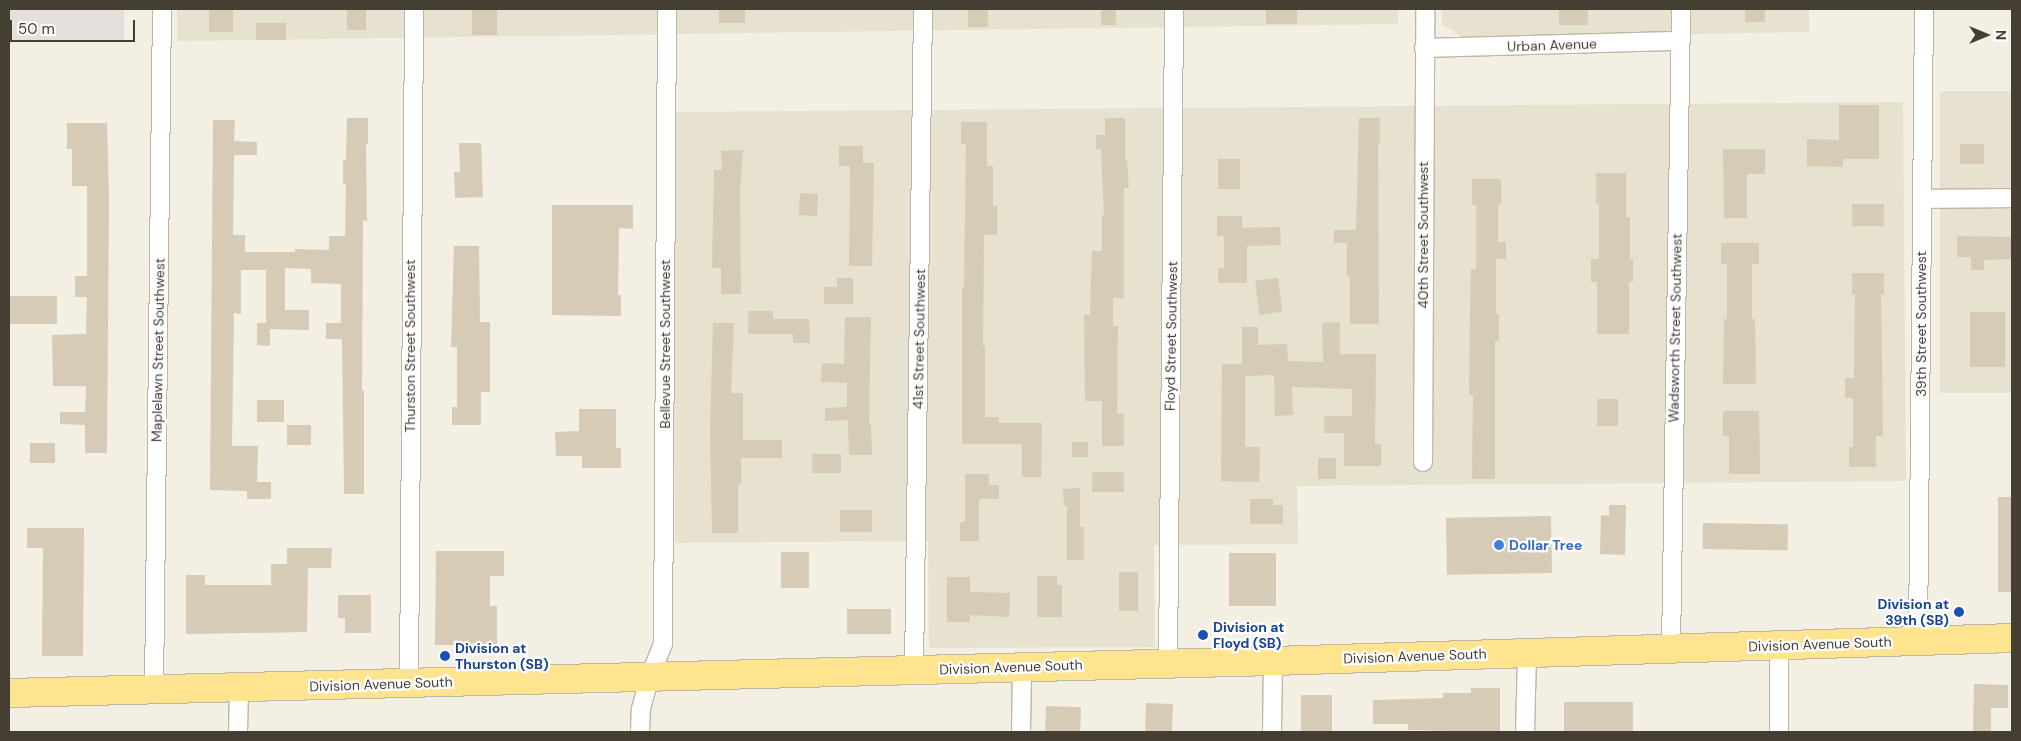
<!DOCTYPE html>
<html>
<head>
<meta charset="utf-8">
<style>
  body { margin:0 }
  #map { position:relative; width:2021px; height:741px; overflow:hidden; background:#f3efe3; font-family:"DM Sans",sans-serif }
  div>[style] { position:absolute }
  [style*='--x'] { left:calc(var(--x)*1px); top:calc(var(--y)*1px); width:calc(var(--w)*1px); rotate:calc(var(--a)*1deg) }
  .residential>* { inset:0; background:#e7e1d0; transform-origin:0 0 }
  .parking>* { inset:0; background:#e3e0dc; transform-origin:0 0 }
  .building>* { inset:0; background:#d5cbb7; transform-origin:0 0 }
  .roads { filter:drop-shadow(1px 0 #bfb7a5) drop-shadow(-1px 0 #bfb7a5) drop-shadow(0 1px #bfb7a5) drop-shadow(0 -1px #bfb7a5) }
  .street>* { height:18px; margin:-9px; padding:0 9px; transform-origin:9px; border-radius:9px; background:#fff }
  .primary>* { height:28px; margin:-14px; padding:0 14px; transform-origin:14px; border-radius:14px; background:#ffe48f }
  .dots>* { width:14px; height:14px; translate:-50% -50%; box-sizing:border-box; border:2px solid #fff; border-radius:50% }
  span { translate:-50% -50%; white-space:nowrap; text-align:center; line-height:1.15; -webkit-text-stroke:4.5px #fff; paint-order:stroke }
  .street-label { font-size:14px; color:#453e33 }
  .shop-label { font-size:14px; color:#366cbe; font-weight:700 }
  .left { translate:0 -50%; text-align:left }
  .transit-label { font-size:14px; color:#164399; font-weight:700 }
  .right { translate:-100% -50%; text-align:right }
  .frame { position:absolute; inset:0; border:10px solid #453e33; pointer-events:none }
  .north { position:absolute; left:1961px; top:10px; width:50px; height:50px; -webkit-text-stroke:4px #fff; paint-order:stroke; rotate:90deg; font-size:14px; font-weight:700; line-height:20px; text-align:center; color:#453e33 }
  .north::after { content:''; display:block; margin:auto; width:18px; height:22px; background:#453e33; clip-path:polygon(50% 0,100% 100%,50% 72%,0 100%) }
  .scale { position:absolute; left:10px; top:20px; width:125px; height:22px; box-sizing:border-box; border:2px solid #453e33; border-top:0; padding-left:6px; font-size:15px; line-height:18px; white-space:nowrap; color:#453e33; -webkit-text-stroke:4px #fff; paint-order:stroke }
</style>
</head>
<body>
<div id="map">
  <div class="residential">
    <i style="clip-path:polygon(177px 9px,1398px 9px,1398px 24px,177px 41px)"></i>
    <i style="clip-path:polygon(1442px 9px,1809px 9px,1809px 32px,1463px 38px,1442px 24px)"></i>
    <i style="left:2012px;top:91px;width:302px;height:72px;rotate:90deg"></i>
    <i style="clip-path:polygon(1903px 102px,1906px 481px,1297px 486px,1298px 544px,1154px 545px,1155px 647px,929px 648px,928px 541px,675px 543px,672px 112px)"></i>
  </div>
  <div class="parking">
    <i style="left:9px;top:9px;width:115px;height:32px"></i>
  </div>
  <div class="building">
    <i style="left:209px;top:9px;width:24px;height:23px"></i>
    <i style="left:347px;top:9px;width:19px;height:21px"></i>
    <i style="left:472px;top:9px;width:25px;height:26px"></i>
    <i style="left:719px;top:9px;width:26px;height:14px"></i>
    <i style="left:968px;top:9px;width:20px;height:18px"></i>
    <i style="left:1101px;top:9px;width:15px;height:16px"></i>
    <i style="left:1266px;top:9px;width:31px;height:15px"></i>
    <i style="left:1559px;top:9px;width:29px;height:16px"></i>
    <i style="left:1745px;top:9px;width:20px;height:13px"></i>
    <i style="left:256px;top:23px;width:30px;height:17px"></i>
    <i style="clip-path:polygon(1839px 105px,1879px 105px,1879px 159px,1843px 159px,1843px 167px,1807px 166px,1807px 139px,1839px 140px)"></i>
    <i style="clip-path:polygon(347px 118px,368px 118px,368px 144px,366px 144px,367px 221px,363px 220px,362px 390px,364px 391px,364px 494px,344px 494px,342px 339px,326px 339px,326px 323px,341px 323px,341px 284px,311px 283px,311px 269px,285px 268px,285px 310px,309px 310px,309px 330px,270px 329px,270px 346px,257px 345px,257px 323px,266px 323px,266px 270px,241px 270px,241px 314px,234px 313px,232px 446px,258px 446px,257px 482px,271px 482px,271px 499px,247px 499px,247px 491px,210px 490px,213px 120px,235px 120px,234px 141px,257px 142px,257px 155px,234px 155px,233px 235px,245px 235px,245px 252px,295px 252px,295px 249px,329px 250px,329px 236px,345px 236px,346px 184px,343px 184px,343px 160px,346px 160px)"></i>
    <i style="clip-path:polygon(1105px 118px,1125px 118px,1125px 160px,1127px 160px,1129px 188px,1124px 188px,1124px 298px,1113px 298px,1113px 326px,1118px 326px,1117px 414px,1124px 414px,1124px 446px,1102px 446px,1102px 401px,1085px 401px,1084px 315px,1090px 315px,1092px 251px,1102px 251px,1102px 215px,1104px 215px,1101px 149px,1096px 149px,1096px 135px,1105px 135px)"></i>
    <i style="clip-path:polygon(1359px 118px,1380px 118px,1380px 144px,1378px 144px,1379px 324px,1350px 324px,1350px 276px,1347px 276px,1347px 243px,1334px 243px,1334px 230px,1356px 230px)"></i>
    <i style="clip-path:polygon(961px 122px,987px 122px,987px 166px,993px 166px,993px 206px,997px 206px,997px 235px,984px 235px,983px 346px,985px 346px,985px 417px,999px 417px,999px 423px,1042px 423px,1041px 477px,1022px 477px,1022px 444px,962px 444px,962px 287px,964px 287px,966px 144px,961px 144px)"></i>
    <i style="clip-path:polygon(67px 123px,107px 123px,109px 199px,107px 453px,85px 453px,85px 425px,60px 424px,60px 412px,85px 412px,86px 386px,53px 386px,52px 335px,86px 334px,87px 297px,75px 297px,75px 276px,87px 276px,87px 186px,72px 186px,72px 149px,67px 149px)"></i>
    <i style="clip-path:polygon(459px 143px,481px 143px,483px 197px,455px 198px,454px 172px,460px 172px)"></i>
    <i style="left:1960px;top:144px;width:24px;height:20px"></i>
    <i style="clip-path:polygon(839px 146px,863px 146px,863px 163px,874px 163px,872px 266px,849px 266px,850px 166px,839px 166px)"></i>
    <i style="clip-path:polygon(1723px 149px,1765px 149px,1765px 174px,1747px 174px,1747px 218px,1724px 218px)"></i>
    <i style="clip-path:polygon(743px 150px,740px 191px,741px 294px,721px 294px,721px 268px,712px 268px,714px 170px,722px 170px,721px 151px)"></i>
    <i style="left:1218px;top:159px;width:22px;height:30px"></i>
    <i style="clip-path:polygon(1596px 173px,1626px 173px,1626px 217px,1630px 217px,1630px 259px,1633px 259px,1633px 282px,1629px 282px,1629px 334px,1597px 334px,1597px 282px,1591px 282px,1591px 259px,1599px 259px,1599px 203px,1596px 203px)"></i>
    <i style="clip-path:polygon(1472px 179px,1501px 179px,1501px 205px,1498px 205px,1498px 242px,1506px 242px,1506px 259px,1496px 259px,1496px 314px,1499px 314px,1499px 341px,1495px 341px,1495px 479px,1472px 479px,1473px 395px,1469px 395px,1470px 314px,1471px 269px,1476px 269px,1476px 205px,1472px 205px)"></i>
    <i style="left:800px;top:193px;width:18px;height:22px;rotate:3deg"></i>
    <i style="left:1852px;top:204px;width:32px;height:22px"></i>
    <i style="clip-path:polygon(552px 205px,633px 205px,633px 229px,619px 228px,618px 295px,621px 295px,621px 316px,552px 315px)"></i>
    <i style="clip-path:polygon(1217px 216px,1242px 216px,1242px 228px,1280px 227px,1281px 245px,1247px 246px,1247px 283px,1218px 283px,1218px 268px,1224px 268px,1224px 236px,1217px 236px)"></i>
    <i style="clip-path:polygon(1957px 236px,2012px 237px,2012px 259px,1984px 260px,1984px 270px,1971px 270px,1971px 257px,1957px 257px)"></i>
    <i style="clip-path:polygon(1721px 243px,1759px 243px,1759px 264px,1752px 264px,1752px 319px,1755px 319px,1756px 384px,1723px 384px,1724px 319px,1727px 319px,1727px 264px,1721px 264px)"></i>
    <i style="clip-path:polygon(454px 246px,479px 246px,480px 322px,490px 322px,490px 392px,481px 392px,481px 425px,452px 425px,452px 407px,457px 407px,457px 347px,451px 347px)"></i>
    <i style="clip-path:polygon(1852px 273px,1884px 273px,1884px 294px,1881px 294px,1883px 436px,1876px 436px,1876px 467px,1849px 467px,1849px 447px,1853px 447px,1853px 398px,1845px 398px,1845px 378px,1854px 378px,1855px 294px,1852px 294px)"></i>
    <i style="clip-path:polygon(837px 278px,853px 278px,853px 304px,824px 304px,824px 287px,837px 287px)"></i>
    <i style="left:1278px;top:278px;width:34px;height:23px;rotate:83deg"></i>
    <i style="left:9px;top:296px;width:48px;height:28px"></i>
    <i style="clip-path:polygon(748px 311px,773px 311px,773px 319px,809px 319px,810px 343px,793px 343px,793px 334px,748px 334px)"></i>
    <i style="left:1970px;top:312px;width:35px;height:55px"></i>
    <i style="clip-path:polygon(845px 317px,871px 317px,869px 424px,871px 424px,872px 455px,849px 455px,848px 420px,825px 421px,825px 408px,847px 407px,847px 383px,821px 382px,822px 363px,844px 364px)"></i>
    <i style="clip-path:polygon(1340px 322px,1340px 354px,1376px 354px,1375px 444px,1381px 444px,1381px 466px,1344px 466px,1344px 433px,1324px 433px,1324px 416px,1352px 416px,1352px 389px,1292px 387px,1293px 415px,1275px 416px,1274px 375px,1245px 376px,1245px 447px,1260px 447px,1259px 482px,1221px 481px,1222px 364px,1242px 364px,1242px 327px,1258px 327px,1258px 345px,1287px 344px,1288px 361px,1323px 362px,1322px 323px)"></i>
    <i style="clip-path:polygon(713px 323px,734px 323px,731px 393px,743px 393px,743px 440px,782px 440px,782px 458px,741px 458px,741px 485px,738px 485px,738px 533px,712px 533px,710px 431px)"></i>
    <i style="left:1597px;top:399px;width:21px;height:27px"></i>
    <i style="left:257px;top:400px;width:27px;height:22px"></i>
    <i style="clip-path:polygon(579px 409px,616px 409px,616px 448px,621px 448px,621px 468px,582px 468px,582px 456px,556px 456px,555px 432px,579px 431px)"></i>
    <i style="clip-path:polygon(1723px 411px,1759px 411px,1760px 474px,1729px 474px,1729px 436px,1723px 436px)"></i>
    <i style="left:287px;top:425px;width:24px;height:20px"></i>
    <i style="left:1072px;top:442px;width:16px;height:15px"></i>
    <i style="left:30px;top:443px;width:25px;height:20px"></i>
    <i style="left:812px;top:454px;width:29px;height:19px"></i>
    <i style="left:1336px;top:458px;width:21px;height:18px;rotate:90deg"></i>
    <i style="left:1092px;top:472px;width:32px;height:20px"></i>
    <i style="clip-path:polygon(965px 474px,989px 474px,989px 485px,999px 485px,999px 499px,979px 499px,979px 541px,960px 541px,960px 522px,965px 522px)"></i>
    <i style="clip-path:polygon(1080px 488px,1080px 527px,1084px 527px,1084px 560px,1067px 560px,1067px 506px,1064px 506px,1063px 489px)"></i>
    <i style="left:1998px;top:497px;width:14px;height:95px"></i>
    <i style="clip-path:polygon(1250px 499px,1273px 499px,1273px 505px,1283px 505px,1283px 524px,1250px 524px)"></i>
    <i style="clip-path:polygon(1609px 505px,1626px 505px,1625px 555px,1600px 554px,1601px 515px,1609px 516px)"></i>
    <i style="left:840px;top:510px;width:32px;height:22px"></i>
    <i style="left:1551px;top:516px;width:57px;height:105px;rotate:89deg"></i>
    <i style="left:1703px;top:523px;width:85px;height:26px;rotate:1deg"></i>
    <i style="clip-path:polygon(27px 528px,84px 528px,83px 656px,42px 656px,43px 548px,27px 548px)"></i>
    <i style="clip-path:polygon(287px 548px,332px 548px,331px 568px,308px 568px,307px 632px,186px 634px,186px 575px,205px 575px,205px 585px,271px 585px,271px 564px,287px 564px)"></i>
    <i style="clip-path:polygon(436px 551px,504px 551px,504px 576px,490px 576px,490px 606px,497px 606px,497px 645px,435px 645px)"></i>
    <i style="left:781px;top:552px;width:28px;height:36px"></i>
    <i style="left:1229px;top:553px;width:47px;height:53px"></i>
    <i style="left:1119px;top:572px;width:19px;height:39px"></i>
    <i style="clip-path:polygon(1037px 576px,1057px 576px,1057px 585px,1062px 585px,1062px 617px,1037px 617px)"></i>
    <i style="clip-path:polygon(947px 577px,970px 577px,970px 592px,1010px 593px,1009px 617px,970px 615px,970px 622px,947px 622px)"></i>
    <i style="clip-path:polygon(338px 595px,371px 595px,371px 633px,345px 633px,345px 618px,338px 618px)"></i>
    <i style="left:847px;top:609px;width:44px;height:25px"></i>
    <i style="clip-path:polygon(1974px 684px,2008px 685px,2008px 708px,1991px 708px,1991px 732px,1973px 732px)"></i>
    <i style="clip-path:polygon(1471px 688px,1500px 688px,1500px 732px,1408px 730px,1408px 724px,1373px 724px,1373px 700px,1443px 698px,1443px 693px,1471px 693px)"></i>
    <i style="left:1332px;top:695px;width:37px;height:31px;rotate:90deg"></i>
    <i style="left:1633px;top:702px;width:30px;height:69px;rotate:90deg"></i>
    <i style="left:1146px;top:703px;width:27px;height:29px;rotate:2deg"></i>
    <i style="left:1046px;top:706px;width:35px;height:26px;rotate:2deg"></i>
  </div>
  <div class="roads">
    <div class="street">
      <i style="--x:1424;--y:48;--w:257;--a:-1.6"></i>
      <i style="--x:1922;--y:199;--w:90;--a:-0.6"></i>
      <i style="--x:1423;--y:462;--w:453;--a:-89.7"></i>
      <i style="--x:1918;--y:640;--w:631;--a:-89.46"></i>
      <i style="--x:1671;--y:648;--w:639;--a:-89.1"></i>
      <i style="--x:1168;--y:663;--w:654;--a:-89.47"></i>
      <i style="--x:914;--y:669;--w:660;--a:-89.22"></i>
      <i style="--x:409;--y:683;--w:674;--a:-89.57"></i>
      <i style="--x:154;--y:690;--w:681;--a:-89.33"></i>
      <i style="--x:238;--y:732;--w:44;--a:-88.7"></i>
      <i style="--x:640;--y:732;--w:23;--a:-88"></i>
      <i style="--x:641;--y:709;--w:34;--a:-75"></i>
      <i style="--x:650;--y:676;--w:35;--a:-68"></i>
      <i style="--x:663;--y:644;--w:635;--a:-89.64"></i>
      <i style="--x:1021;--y:732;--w:65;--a:-89.1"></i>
      <i style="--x:1272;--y:732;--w:71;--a:-89.2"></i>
      <i style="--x:1525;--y:732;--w:79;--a:-88.5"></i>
      <i style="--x:1779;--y:732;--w:86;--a:-90"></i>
    </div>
    <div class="primary">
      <i style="--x:9;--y:693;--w:1264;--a:-1.45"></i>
      <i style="--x:1273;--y:661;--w:739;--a:-1.78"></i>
    </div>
  </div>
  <div class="dots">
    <i style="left:1499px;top:545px;background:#3f7fe0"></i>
    <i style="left:1959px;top:612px;background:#1a4fb4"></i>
    <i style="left:1203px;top:635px;background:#1a4fb4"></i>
    <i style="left:445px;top:656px;background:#1a4fb4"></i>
  </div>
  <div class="street-label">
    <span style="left:1552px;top:45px;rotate:-2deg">Urban Avenue</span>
    <span style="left:1423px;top:235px;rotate:-90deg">40th Street Southwest</span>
    <span style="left:1921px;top:324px;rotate:-90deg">39th Street Southwest</span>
    <span style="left:1675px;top:328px;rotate:-89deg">Wadsworth Street Southwest</span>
    <span style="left:1171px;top:336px;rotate:-89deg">Floyd Street Southwest</span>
    <span style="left:919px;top:339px;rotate:-89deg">41st Street Southwest</span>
    <span style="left:665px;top:344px;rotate:-90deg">Bellevue Street Southwest</span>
    <span style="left:410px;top:346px;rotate:-90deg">Thurston Street Southwest</span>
    <span style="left:158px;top:350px;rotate:-89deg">Maplelawn Street Southwest</span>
    <span style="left:1820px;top:644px;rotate:-2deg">Division Avenue South</span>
    <span style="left:1415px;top:656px;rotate:-2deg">Division Avenue South</span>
    <span style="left:1011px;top:667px;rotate:-2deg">Division Avenue South</span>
    <span style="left:381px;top:684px;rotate:-2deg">Division Avenue South</span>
  </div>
  <div class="shop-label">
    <span class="left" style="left:1509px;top:545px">Dollar Tree</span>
  </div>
  <div class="transit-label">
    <span class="right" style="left:1949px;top:612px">Division at<br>39th (SB)</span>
    <span class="left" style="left:1213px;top:635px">Division at<br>Floyd (SB)</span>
    <span class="left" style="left:455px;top:656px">Division at<br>Thurston (SB)</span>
  </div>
  <div class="frame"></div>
  <div class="north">N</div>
  <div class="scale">50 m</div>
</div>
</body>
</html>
